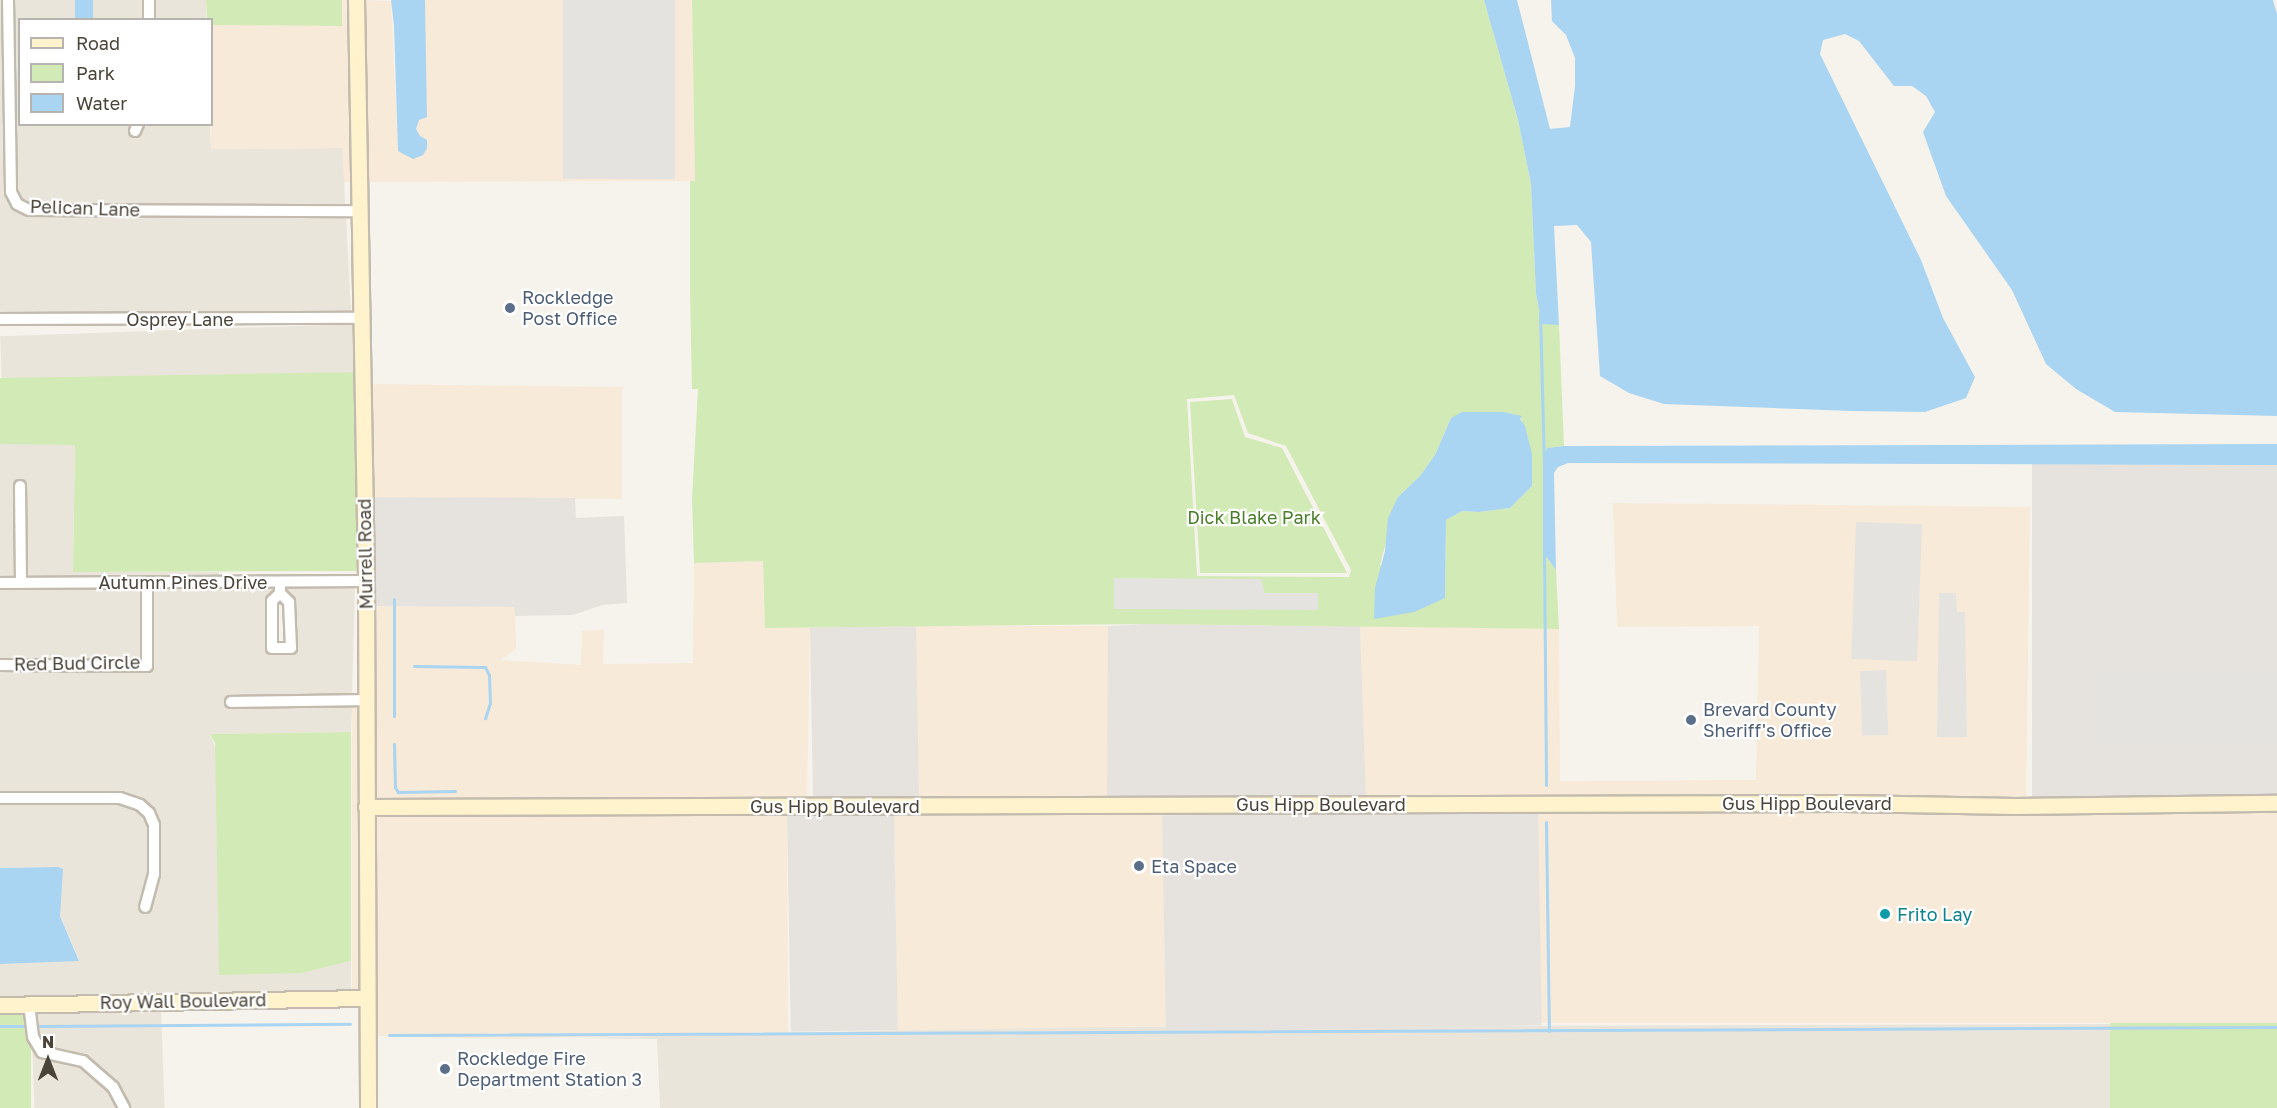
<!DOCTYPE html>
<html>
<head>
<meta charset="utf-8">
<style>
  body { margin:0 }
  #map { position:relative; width:2277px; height:1108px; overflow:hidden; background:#f6f3ec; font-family:"Golos Text",sans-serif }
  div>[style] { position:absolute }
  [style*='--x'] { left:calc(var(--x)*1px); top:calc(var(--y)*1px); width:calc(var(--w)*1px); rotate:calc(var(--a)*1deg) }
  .residential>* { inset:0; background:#eae5da; transform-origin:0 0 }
  .commercial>* { inset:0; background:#f7ead8; transform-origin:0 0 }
  .industrial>* { inset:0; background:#e6e2dd; transform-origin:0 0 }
  .green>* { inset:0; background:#d2eab5; transform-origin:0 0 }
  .parking>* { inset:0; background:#e5e3e0; transform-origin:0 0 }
  .water>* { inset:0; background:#a9d4f2; transform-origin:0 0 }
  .stream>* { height:3px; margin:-1.5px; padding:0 1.5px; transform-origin:1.5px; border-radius:1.5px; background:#a9d4f2 }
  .roads { filter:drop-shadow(2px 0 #c2bbae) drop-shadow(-2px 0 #c2bbae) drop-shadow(0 2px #c2bbae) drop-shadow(0 -2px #c2bbae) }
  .street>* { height:10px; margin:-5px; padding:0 5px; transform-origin:5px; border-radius:5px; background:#fff }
  .secondary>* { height:15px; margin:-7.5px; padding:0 7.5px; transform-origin:7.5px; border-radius:7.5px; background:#fff3cd }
  .dots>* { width:16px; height:16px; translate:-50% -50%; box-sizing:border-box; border:3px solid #fff; border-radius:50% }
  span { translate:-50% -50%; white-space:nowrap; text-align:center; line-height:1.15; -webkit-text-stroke:4.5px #fff; paint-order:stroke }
  .street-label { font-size:18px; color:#4b4439 }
  .service-label { font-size:18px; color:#4e5e75 }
  .left { translate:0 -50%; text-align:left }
  .park-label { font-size:18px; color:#4a7f2a }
  .culture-label { font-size:18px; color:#0d838f }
  .legend { position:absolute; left:18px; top:18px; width:195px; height:108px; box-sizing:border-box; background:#fff; border:2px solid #b7b4b0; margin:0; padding:8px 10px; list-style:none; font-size:18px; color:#4b4439 }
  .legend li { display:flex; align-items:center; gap:12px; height:30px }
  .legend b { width:30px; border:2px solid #b7b4b0 }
  .north { position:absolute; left:18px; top:1030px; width:60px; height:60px; -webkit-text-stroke:4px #fff; paint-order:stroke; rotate:0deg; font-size:16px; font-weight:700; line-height:24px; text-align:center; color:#4b4439 }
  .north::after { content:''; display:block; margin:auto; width:21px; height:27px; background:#4b4439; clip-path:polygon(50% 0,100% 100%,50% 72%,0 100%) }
</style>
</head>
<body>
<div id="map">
  <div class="residential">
    <i style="clip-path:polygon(0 0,3px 0,6px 192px,15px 209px,29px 216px,346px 216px,351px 313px,0 314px)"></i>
    <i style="clip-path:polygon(13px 0,75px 0,75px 19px,20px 20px,20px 124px,132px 125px,129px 134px,138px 138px,143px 125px,210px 125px,211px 149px,343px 148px,345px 205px,30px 205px,21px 200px,16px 191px)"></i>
    <i style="left:93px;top:0;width:51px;height:20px"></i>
    <i style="left:154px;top:0;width:52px;height:19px"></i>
    <i style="left:352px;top:324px;width:48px;height:352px;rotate:88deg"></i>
    <i style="clip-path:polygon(0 444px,75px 444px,73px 572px,219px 572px,219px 577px,26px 578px,25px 481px,16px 480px,16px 577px,0 577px)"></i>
    <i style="clip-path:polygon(275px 587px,267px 601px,267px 648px,272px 653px,291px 654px,296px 648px,294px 602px,285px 587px,355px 587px,352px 695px,226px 696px,226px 707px,352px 706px,351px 732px,210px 734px,302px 973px,351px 961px,351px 993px,0 999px,0 964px,79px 960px,60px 915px,58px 867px,0 868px,0 670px,147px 671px,152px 666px,152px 588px)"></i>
    <i style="left:142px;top:588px;width:72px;height:142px;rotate:90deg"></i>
    <i style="left:161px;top:1007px;width:101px;height:130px;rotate:88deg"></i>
    <i style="clip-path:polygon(2110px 1024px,2113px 1108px,660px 1108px,657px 1039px,572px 1038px,1030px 1027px)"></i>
  </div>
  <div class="commercial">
    <i style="clip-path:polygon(342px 0,351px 0,354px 182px,344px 182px,342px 148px,211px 149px,212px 25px,341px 26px)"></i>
    <i style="clip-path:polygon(361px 0,391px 1px,398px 151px,420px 136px,416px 129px,419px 120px,427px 117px,425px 0,692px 0,695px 181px,364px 182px)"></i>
    <i style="clip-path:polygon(366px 384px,624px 387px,622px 391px,622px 499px,369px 497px)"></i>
    <i style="clip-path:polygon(1613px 503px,2030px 507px,2026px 800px,1366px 798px,1360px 626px,1559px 629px,1560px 781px,1756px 780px,1759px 626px,1617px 627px)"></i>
    <i style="clip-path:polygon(763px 561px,765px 628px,810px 628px,807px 800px,371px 802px,371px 606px,515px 607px,516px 649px,500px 660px,581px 665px,582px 631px,604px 630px,603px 664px,693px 663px,694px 563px)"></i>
    <i style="left:916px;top:626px;width:192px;height:174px"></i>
    <i style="left:352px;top:706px;width:10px;height:287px"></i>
    <i style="left:2277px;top:808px;width:215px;height:739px;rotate:90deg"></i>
    <i style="left:1162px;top:810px;width:216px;height:268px;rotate:89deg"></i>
    <i style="clip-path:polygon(787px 812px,788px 1032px,505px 1039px,372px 1036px,371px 813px)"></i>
  </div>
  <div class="industrial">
    <i style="left:2032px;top:464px;width:245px;height:336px"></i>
    <i style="clip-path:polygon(369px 497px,575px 498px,576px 518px,624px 516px,627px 603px,602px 605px,573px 615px,515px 616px,514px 607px,371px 606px)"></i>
    <i style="clip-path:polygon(1145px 624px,1360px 626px,1366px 798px,1107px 799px,1108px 626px)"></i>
    <i style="left:916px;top:626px;width:174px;height:106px;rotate:89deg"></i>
    <i style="left:1538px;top:809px;width:216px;height:376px;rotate:89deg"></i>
    <i style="left:894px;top:811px;width:219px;height:107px;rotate:89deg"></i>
  </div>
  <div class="green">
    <i style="clip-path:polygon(206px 0,342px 0,342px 26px,212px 25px,212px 20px,207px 19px)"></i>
    <i style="clip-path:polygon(evenodd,692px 0,1484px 0,1518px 120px,1531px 184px,1536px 294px,1542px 323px,1559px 325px,1564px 446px,1547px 448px,1543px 552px,1556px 570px,1559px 629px,1145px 624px,765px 628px,763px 561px,694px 563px,692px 499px,698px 389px,692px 389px,690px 292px,690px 181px,695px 181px,692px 0,1234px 395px,1248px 433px,1286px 446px,1351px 570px,1349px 577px,1197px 576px,1187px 399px,1234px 395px,692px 0,1521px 417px,1532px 486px,1510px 508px,1479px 512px,1462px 511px,1446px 520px,1445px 598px,1380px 565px,1398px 497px,1420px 476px,1435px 455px,1451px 418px,1521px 417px)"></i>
    <i style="clip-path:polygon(356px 372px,356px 571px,73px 572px,75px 445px,0 444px,0 378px)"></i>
    <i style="clip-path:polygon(1232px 399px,1245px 437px,1282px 448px,1347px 573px,1200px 573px,1190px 402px)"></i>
    <i style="clip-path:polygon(351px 732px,351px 961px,302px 973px,219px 975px,215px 743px,210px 734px)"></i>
    <i style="left:0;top:1010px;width:31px;height:98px"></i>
    <i style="left:2277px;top:1023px;width:85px;height:167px;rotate:90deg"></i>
  </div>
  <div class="parking">
    <i style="left:563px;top:0;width:112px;height:179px"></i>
    <i style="left:1856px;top:522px;width:66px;height:137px;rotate:2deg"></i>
    <i style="clip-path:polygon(1114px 578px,1261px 579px,1265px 593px,1318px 593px,1318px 610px,1114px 609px)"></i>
    <i style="clip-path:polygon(1939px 593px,1956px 593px,1957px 612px,1965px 612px,1967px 737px,1937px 737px)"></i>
    <i style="left:2277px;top:666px;width:82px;height:181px;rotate:90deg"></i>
    <i style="left:1886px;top:670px;width:65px;height:26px;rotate:88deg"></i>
  </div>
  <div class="water">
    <i style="left:75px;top:0;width:18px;height:19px"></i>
    <i style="clip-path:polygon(391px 0,425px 0,427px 117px,419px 120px,416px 129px,420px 136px,427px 140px,427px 148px,423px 155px,413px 159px,398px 151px,394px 26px)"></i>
    <i style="clip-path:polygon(1484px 0,1517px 0,1550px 129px,1570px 127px,1575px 86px,1575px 58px,1566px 35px,1552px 21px,1551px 0,2273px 0,2277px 14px,2277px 416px,2115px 412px,2076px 389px,2046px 364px,2012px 290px,1946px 196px,1923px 132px,1935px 112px,1926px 96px,1912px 86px,1894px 86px,1859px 41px,1845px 34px,1823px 40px,1820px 54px,1921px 260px,1943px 318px,1975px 377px,1966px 398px,1925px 412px,1852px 411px,1664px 404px,1629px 393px,1600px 376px,1591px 242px,1577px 225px,1554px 226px,1559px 325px,1542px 324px,1536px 294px,1531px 184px,1518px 120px)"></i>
    <i style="clip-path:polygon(1462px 412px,1503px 412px,1522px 416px,1520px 419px,1525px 426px,1532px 454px,1532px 486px,1510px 508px,1479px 512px,1462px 511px,1446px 520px,1445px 598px,1414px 612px,1374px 619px,1375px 588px,1385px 551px,1388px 518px,1398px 497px,1420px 476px,1435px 455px,1451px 418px)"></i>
    <i style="clip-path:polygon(2277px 444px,2277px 465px,1568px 463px,1558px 467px,1554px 473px,1556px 570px,1543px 552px,1543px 461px,1547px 448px,1564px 446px)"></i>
    <i style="clip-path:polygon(58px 867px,63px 869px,60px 916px,79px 961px,0 964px,0 868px)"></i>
  </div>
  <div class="stream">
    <i style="--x:1540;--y:313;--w:149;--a:88.5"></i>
    <i style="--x:1544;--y:550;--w:235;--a:89.5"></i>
    <i style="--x:394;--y:599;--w:117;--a:90"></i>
    <i style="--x:414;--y:666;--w:71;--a:0.8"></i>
    <i style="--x:485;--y:667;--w:9;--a:63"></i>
    <i style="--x:489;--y:675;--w:28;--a:88"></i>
    <i style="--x:490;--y:703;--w:16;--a:108"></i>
    <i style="--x:394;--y:744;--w:43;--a:88.7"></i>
    <i style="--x:395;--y:787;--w:6;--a:59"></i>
    <i style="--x:398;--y:792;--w:57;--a:-1"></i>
    <i style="--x:1546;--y:822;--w:209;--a:89.2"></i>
    <i style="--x:0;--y:1026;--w:25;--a:0"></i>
    <i style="--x:39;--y:1026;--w:311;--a:-0.4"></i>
    <i style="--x:389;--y:1035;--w:1888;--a:-0.24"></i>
  </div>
  <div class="roads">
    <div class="street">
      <i style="--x:8;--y:0;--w:192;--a:89.1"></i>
      <i style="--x:11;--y:192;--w:13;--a:63"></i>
      <i style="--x:17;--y:204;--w:13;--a:27"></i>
      <i style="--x:29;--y:210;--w:331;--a:0.2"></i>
      <i style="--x:149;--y:0;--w:20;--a:90"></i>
      <i style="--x:135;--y:131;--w:8;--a:-67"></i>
      <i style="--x:0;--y:319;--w:360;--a:-0.2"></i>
      <i style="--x:20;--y:486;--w:97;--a:89.4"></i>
      <i style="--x:280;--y:582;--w:11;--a:90"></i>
      <i style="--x:280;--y:593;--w:13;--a:45"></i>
      <i style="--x:289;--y:602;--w:46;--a:87.5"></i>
      <i style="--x:291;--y:648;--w:19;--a:180"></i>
      <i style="--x:272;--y:648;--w:47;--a:-90"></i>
      <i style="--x:272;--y:601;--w:11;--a:-45"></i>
      <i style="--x:0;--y:583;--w:366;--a:-0.3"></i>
      <i style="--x:0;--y:665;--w:147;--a:0.4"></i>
      <i style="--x:147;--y:666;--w:83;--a:-90"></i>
      <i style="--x:231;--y:702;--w:136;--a:-0.8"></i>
      <i style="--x:0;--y:798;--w:120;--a:0"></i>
      <i style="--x:120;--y:798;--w:21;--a:19"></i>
      <i style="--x:140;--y:805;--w:12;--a:42"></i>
      <i style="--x:149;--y:813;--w:13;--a:67"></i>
      <i style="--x:154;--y:825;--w:49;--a:90"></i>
      <i style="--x:154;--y:874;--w:34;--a:105"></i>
      <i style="--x:29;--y:1004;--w:33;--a:83"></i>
      <i style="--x:33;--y:1037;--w:17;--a:59"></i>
      <i style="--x:42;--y:1052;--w:42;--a:12.4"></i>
      <i style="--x:83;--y:1061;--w:40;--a:41"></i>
      <i style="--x:113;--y:1087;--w:24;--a:62"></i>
    </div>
    <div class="secondary">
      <i style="--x:356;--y:0;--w:581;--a:89.01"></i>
      <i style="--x:366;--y:581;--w:527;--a:89.78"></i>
      <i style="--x:366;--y:807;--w:1476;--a:-0.16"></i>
      <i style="--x:1842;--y:803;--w:173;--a:1"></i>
      <i style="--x:2015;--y:806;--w:262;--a:-0.7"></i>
      <i style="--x:0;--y:1005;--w:367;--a:-1.1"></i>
    </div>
  </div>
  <div class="dots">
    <i style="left:510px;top:308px;background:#5c6f8a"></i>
    <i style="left:1691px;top:720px;background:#5c6f8a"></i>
    <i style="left:1139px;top:866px;background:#5c6f8a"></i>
    <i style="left:1885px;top:914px;background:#0f9aa8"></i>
    <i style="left:445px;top:1069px;background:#5c6f8a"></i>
  </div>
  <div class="street-label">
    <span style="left:85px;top:208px;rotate:2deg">Pelican Lane</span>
    <span style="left:180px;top:319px">Osprey Lane</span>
    <span style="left:365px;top:554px;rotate:-91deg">Murrell Road</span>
    <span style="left:183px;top:582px">Autumn Pines Drive</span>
    <span style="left:77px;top:663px;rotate:-1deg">Red Bud Circle</span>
    <span style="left:1807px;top:803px">Gus Hipp Boulevard</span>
    <span style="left:1321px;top:804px">Gus Hipp Boulevard</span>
    <span style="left:835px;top:806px">Gus Hipp Boulevard</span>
    <span style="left:183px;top:1001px;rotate:-1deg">Roy Wall Boulevard</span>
  </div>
  <div class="service-label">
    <span class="left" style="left:522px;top:308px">Rockledge<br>Post Office</span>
    <span class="left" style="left:1703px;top:720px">Brevard County<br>Sheriff's Office</span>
    <span class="left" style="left:1151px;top:866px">Eta Space</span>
    <span class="left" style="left:457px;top:1069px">Rockledge Fire<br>Department Station 3</span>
  </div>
  <div class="park-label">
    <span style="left:1254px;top:517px">Dick Blake Park</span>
  </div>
  <div class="culture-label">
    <span class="left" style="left:1897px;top:914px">Frito Lay</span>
  </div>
  <ul class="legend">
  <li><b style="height:8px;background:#fff3cd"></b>Road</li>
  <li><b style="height:16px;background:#d2eab5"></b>Park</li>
  <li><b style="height:16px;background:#a9d4f2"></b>Water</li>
  </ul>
  <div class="north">N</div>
</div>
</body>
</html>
